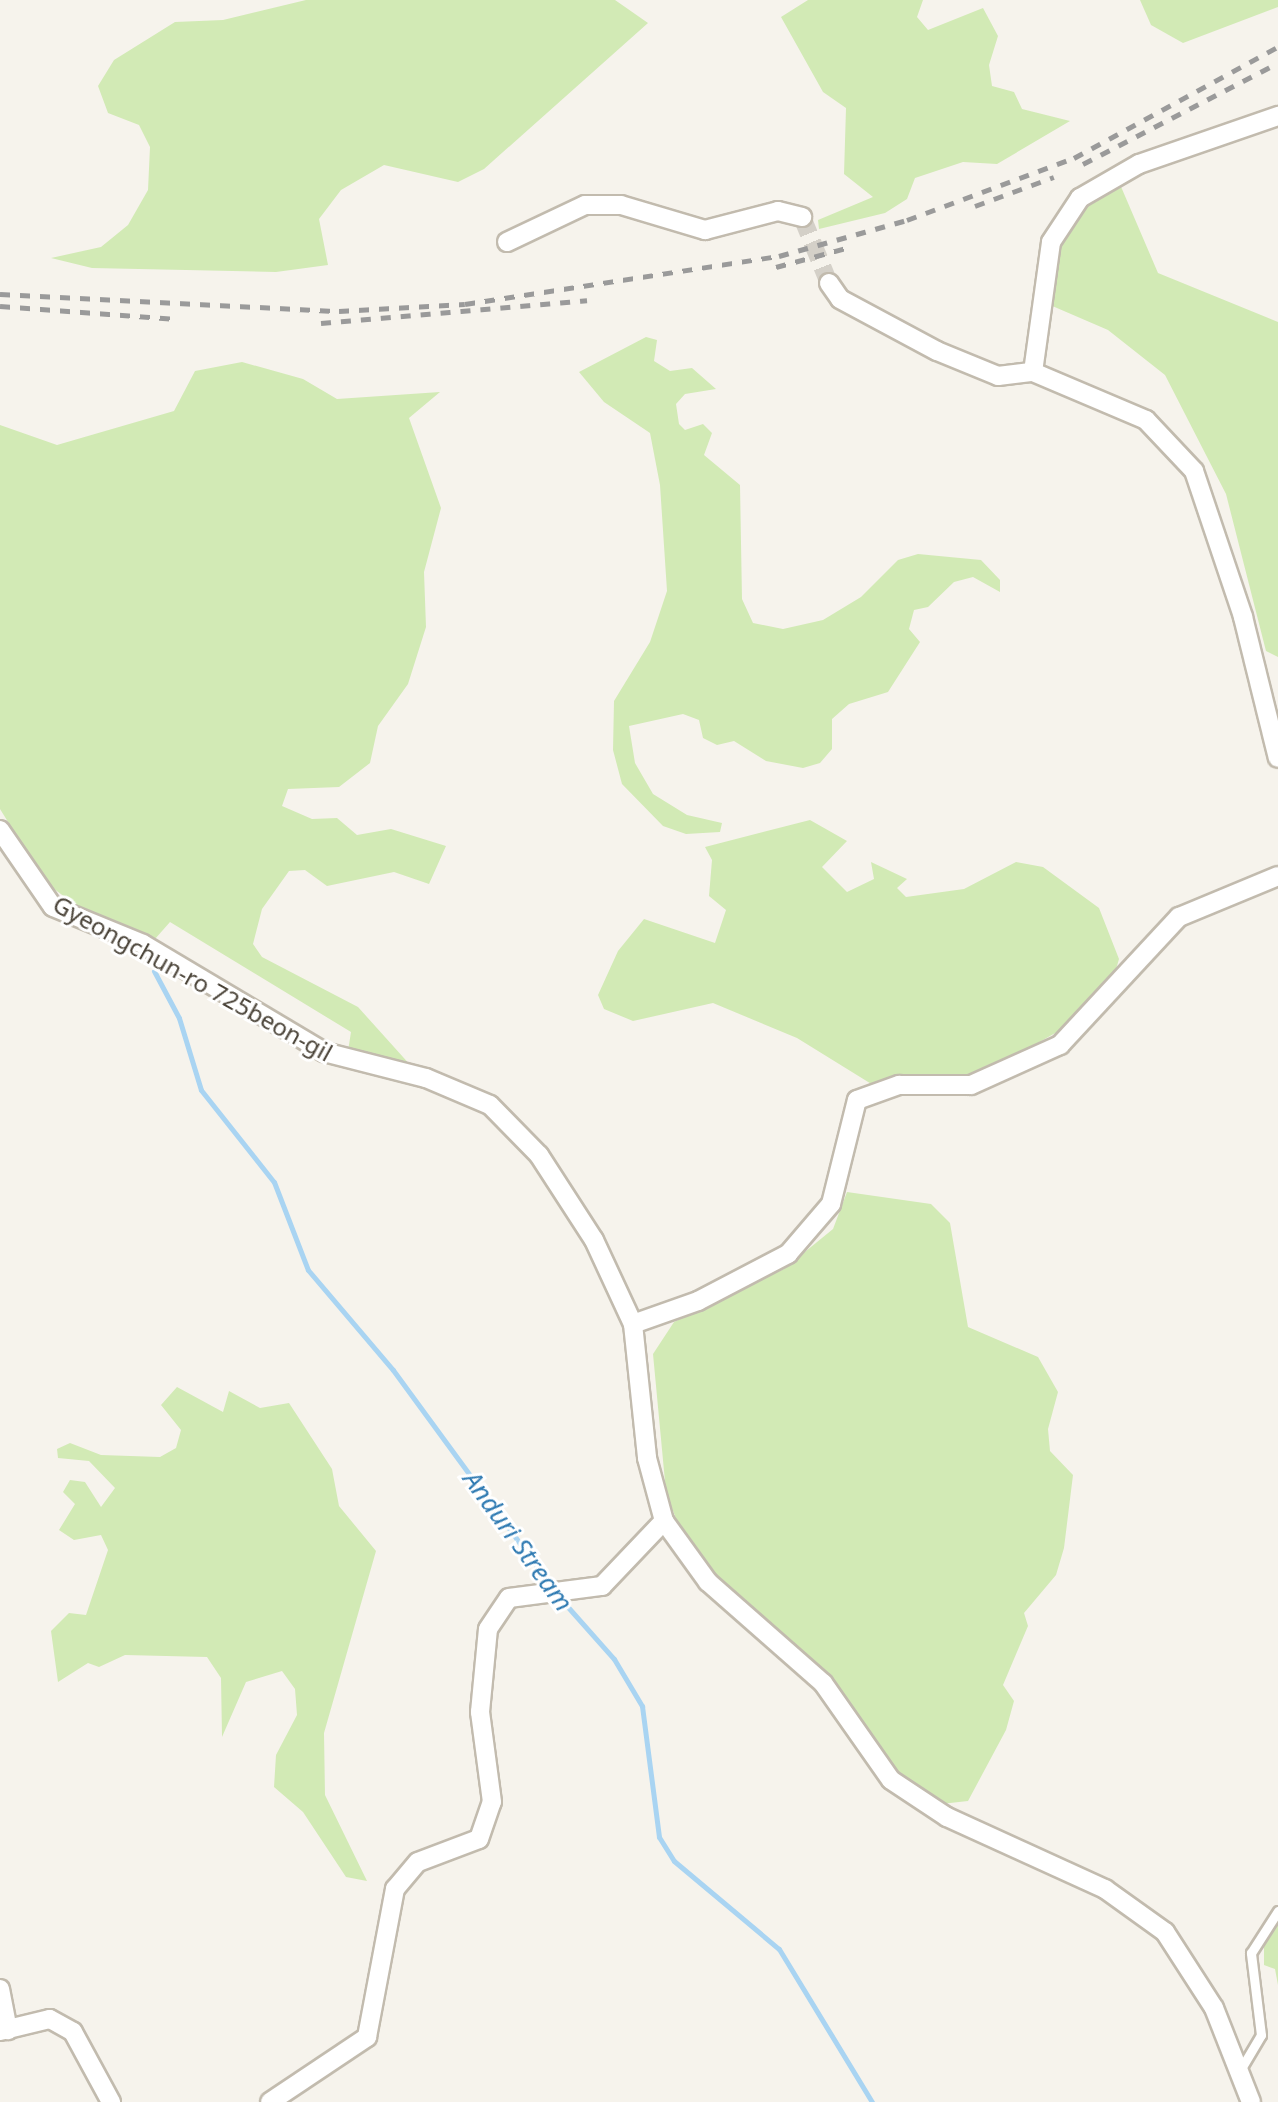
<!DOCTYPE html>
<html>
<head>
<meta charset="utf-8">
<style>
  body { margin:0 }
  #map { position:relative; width:1278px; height:2102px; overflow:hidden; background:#f6f3ec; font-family:"Noto Sans",sans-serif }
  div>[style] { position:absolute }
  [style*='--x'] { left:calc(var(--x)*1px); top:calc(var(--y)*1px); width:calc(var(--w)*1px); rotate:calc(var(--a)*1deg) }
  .green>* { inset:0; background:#d2eab5 }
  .stream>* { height:5px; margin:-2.5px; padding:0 2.5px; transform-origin:2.5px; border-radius:2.5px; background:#a9d4f2 }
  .minor-tunnel>* { height:18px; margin-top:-9px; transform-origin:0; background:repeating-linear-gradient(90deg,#d4d0c8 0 18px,transparent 0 27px) }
  .roads { filter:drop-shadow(2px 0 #c2bbae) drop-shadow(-2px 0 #c2bbae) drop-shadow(0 2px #c2bbae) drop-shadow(0 -2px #c2bbae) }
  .service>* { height:9px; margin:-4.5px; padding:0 4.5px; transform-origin:4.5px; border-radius:4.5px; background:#fff }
  .minor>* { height:18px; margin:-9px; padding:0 9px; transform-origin:9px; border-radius:9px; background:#fff }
  .rail>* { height:5px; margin-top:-2.5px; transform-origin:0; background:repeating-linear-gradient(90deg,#9a9a9a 0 10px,transparent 0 20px) }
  span { translate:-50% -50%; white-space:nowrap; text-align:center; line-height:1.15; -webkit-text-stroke:6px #fff; paint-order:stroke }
  .street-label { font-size:24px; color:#4b4439 }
  .water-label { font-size:26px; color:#2e7ab2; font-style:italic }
</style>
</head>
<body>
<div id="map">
  <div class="green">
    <i style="clip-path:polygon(306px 0,615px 0,648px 23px,484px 169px,458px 182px,384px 165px,341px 190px,319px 219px,328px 265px,276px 272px,92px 268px,51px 258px,101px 247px,128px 225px,148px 190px,150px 147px,139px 125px,108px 113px,98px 86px,114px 60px,175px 22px,223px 20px)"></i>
    <i style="clip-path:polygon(808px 0,923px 0,917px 17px,928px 30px,983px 8px,998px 36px,989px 65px,992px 86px,1014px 92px,1022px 109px,1070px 121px,997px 164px,963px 162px,915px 178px,907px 199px,885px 213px,819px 229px,818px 220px,873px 197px,844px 174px,846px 108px,823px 92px,781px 17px)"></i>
    <i style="clip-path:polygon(1140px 0,1278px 0,1278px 7px,1183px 43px,1151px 25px)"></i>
    <i style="clip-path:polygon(1119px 182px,1158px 273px,1278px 322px,1278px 657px,1266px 651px,1226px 494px,1165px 375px,1108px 330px,1050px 305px,1054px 255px,1086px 208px)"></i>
    <i style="clip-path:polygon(646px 337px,657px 340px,654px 361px,670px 371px,692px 368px,716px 389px,685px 394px,676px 404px,679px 424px,685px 430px,703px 424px,712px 433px,704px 455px,740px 485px,742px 599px,753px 623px,783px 629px,823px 620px,861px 597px,898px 560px,918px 554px,981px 560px,1000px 580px,1000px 592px,973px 577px,954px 582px,928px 607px,914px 610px,909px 629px,920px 642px,888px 692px,849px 704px,832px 719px,832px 749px,820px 763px,803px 768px,766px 761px,734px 741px,717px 745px,703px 738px,699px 720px,683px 714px,629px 726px,635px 763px,653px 794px,687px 815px,722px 823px,720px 832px,686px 834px,663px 826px,622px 784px,613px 750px,614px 701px,650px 642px,667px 591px,660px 485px,650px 433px,604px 402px,579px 372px)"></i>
    <i style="clip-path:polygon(242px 362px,303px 379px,337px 399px,440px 392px,409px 418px,441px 508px,424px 572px,426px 627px,408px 684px,378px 726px,370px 763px,339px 787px,288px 789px,282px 806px,312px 819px,337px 818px,357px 835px,391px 829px,446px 846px,429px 884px,394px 872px,327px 886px,305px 870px,289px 871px,262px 909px,253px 944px,262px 957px,358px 1007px,412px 1067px,348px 1051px,351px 1032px,170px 922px,155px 939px,77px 906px,46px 883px,0 809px,0 425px,57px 445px,174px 411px,195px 371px)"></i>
    <i style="clip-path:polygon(810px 820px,847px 841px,822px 867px,847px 892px,874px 879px,871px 862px,907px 879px,897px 888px,906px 897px,964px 889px,1016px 862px,1043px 867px,1099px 908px,1119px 959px,1112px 983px,1080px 1019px,976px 1078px,873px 1085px,797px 1038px,713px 1003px,633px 1021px,604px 1009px,598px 995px,618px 951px,644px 919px,715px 943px,726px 910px,709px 896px,712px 860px,705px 847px)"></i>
    <i style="clip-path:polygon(847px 1192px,931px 1204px,950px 1223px,968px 1327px,1038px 1357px,1058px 1392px,1048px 1429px,1050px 1451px,1073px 1475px,1064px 1548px,1056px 1575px,1024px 1613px,1028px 1626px,1003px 1685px,1014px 1701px,1006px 1730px,968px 1801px,941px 1804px,878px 1758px,724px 1587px,679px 1527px,666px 1492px,653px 1354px,674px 1322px,784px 1269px,833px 1229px)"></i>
    <i style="clip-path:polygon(177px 1387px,223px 1412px,229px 1391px,260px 1408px,289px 1403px,332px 1469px,339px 1506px,376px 1551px,324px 1733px,325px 1795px,367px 1881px,346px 1877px,303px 1812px,274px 1787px,276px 1755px,297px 1715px,295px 1689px,282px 1671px,246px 1682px,222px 1737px,221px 1678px,207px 1657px,125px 1655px,99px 1667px,88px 1663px,58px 1682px,51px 1631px,69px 1613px,86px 1615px,108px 1550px,101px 1535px,74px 1540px,59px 1530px,75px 1504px,63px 1492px,70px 1480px,85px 1482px,101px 1507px,115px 1488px,89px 1461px,58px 1458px,57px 1449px,70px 1443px,101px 1455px,160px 1457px,176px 1448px,181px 1430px,161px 1405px)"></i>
    <i style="clip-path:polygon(1278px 1924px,1278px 1985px,1275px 1969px,1264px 1965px,1264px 1942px)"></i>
  </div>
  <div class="stream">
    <i style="--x:154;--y:971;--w:53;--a:62"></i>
    <i style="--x:179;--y:1018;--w:75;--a:73"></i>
    <i style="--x:201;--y:1090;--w:117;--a:51.6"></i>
    <i style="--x:274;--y:1182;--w:94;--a:68.9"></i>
    <i style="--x:308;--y:1270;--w:131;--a:49.6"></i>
    <i style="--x:393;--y:1370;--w:271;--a:53.8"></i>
    <i style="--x:559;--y:1597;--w:83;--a:48.4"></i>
    <i style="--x:614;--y:1659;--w:55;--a:59.2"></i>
    <i style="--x:642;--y:1706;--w:132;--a:82.6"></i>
    <i style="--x:659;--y:1837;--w:28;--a:58"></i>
    <i style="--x:674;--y:1861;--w:137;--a:40"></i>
    <i style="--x:779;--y:1949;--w:179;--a:58.7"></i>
  </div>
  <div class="minor-tunnel">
    <i style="--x:802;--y:217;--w:71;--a:67.8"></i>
  </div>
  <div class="roads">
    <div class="service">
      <i style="--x:1239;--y:2072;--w:43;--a:-59.3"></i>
      <i style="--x:1261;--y:2035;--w:83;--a:-97"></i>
      <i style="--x:1251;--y:1953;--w:50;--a:-57.3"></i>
    </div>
    <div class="minor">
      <i style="--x:507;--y:242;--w:86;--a:-25.4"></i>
      <i style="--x:585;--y:205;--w:36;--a:0"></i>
      <i style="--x:621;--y:205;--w:88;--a:16.6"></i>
      <i style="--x:705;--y:230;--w:75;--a:-14.6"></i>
      <i style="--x:778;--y:211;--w:25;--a:14"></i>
      <i style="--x:829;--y:283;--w:19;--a:55"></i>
      <i style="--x:840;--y:299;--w:110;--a:28.2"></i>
      <i style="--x:937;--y:351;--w:66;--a:22.3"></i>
      <i style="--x:998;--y:376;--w:35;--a:-7"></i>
      <i style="--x:1033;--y:372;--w:123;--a:23"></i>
      <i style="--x:1146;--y:420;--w:70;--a:46.7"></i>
      <i style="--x:1194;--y:471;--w:154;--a:71.4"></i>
      <i style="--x:1243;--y:617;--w:145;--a:76.1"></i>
      <i style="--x:1033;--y:372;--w:131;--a:-82.1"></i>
      <i style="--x:1051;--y:242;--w:53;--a:-56.6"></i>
      <i style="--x:1080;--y:198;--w:68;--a:-30"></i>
      <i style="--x:1139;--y:164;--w:147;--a:-19.1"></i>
      <i style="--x:0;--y:830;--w:93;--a:55.5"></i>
      <i style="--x:53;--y:907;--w:97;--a:22.3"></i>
      <i style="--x:143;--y:944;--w:211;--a:30.8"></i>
      <i style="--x:324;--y:1052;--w:105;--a:14.3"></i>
      <i style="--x:426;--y:1078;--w:69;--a:22.9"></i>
      <i style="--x:490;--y:1105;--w:70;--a:45.6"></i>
      <i style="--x:539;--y:1155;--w:101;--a:57.1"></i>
      <i style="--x:594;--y:1240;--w:93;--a:65.1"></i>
      <i style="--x:633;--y:1324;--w:135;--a:84"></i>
      <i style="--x:647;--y:1458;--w:65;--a:74.9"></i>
      <i style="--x:664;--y:1521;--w:75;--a:54.2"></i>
      <i style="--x:708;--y:1582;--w:153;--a:41.3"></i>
      <i style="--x:823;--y:1683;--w:118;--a:55"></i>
      <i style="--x:891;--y:1780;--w:67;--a:33.5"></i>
      <i style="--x:947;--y:1817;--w:174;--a:24.5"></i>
      <i style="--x:1105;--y:1889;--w:74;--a:35.6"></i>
      <i style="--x:1165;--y:1932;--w:90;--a:57.2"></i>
      <i style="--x:1214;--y:2008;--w:101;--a:68.5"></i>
      <i style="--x:633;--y:1324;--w:69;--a:-19.5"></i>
      <i style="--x:698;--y:1301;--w:102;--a:-27.6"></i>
      <i style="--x:788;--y:1254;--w:66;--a:-49.3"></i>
      <i style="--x:831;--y:1204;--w:107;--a:-76"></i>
      <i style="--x:857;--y:1100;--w:45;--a:-19.7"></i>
      <i style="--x:899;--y:1085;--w:72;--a:0"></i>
      <i style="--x:971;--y:1085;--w:98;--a:-24.2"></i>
      <i style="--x:1060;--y:1045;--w:175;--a:-47.1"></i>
      <i style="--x:1179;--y:917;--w:107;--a:-22.5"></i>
      <i style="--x:0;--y:1989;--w:42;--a:79"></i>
      <i style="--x:0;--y:2031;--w:51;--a:-13.5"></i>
      <i style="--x:50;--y:2019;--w:26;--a:29"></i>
      <i style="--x:73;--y:2032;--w:80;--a:61.5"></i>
      <i style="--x:270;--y:2102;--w:117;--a:-33.8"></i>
      <i style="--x:367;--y:2037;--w:151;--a:-79.3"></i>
      <i style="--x:395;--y:1889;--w:35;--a:-50"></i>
      <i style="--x:418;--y:1862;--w:65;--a:-20.7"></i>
      <i style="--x:479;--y:1839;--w:39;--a:-71"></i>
      <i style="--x:492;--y:1802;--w:91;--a:-97.6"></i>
      <i style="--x:480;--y:1712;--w:83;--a:-84.5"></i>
      <i style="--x:488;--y:1629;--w:37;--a:-56"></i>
      <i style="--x:509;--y:1598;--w:94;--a:-7.4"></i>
      <i style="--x:602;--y:1586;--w:90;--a:-46.4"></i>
    </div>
  </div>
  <div class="rail">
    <i style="--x:1083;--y:164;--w:220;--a:-27.4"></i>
    <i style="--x:975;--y:206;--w:84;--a:-20.2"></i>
    <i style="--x:776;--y:267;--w:77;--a:-15.1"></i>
    <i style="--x:0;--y:294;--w:339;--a:2.9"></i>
    <i style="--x:339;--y:311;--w:126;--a:-3.2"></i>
    <i style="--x:465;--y:304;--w:318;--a:-8.7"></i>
    <i style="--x:779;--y:256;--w:133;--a:-15.7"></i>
    <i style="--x:907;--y:220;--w:178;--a:-20.4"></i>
    <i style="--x:1074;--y:158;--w:232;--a:-28.6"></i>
    <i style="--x:0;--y:306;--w:177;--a:4.2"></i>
    <i style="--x:321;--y:323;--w:267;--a:-4.9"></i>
  </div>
  <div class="street-label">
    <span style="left:193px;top:978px;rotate:29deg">Gyeongchun-ro 725beon-gil</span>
  </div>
  <div class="water-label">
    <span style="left:518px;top:1541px;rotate:54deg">Anduri Stream</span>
  </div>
</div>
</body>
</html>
